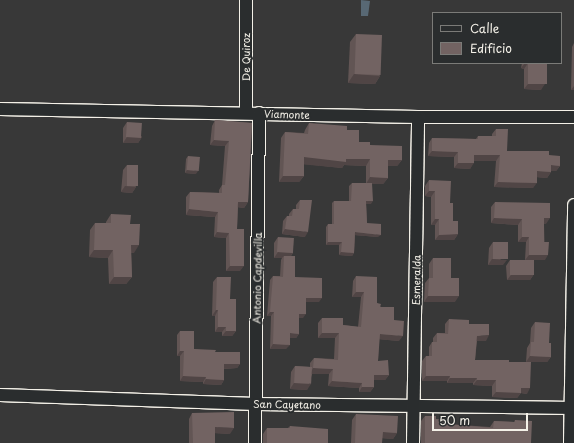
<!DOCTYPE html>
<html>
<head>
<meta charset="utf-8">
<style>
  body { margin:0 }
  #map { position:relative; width:574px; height:443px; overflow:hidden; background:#383838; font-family:"Playpen Sans",sans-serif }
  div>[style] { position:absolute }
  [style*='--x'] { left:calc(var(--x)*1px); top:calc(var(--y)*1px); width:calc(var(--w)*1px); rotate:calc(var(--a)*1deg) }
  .water>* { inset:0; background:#586874 }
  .roads { filter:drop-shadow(1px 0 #f4f1e8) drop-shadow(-1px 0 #f4f1e8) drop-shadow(0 1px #f4f1e8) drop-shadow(0 -1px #f4f1e8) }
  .street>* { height:12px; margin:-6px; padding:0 6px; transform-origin:6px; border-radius:6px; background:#2a2d2e }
  .wall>* { inset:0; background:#625554 }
  .shaded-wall>* { inset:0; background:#504545 }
  .building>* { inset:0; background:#726362; transform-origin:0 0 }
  span { translate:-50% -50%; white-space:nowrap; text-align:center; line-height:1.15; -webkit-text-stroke:4px #2a2d2e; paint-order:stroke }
  .street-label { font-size:10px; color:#f4f1e8 }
  .legend { position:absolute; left:432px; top:12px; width:130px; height:52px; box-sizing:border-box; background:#2a2d2e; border:1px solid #7b7b78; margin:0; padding:5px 7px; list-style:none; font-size:12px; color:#f4f1e8 }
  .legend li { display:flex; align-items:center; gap:8px; height:20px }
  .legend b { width:20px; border:1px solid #7b7b78 }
  .scale { position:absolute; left:432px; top:413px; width:96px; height:18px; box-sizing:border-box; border:2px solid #f4f1e8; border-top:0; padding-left:5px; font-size:12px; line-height:14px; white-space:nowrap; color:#f4f1e8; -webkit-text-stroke:3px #2a2d2e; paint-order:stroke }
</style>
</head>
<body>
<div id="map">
  <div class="water">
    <i style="clip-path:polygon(361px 0,370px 1px,368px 16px,361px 16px)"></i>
  </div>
  <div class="roads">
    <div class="street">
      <i style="--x:0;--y:109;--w:418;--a:1.1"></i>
      <i style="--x:418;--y:117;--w:156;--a:0"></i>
      <i style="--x:246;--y:113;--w:113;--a:-90"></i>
      <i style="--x:0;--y:395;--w:256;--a:2"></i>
      <i style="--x:256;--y:404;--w:318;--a:0.7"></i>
      <i style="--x:255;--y:443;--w:330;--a:-89.3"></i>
      <i style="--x:413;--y:443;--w:326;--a:-89.1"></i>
      <i style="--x:570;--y:443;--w:238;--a:-89"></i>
    </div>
  </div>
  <div class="wall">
    <i style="clip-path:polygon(356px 34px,380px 76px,375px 84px,348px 83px,350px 42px)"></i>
    <i style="clip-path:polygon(574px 43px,574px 90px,571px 90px,572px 47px)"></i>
    <i style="clip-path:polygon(522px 63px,547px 63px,541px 90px,524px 89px,524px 69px,521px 68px)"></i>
    <i style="clip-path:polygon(215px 120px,252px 123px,248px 202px,244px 208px,238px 207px,237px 229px,240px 271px,226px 271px,226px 238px,214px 237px,215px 217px,186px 215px,186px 197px,190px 192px,219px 193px,219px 190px,222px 185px,225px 146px,210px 145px,212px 126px)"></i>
    <i style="clip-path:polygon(127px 122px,142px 137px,138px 143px,123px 143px,123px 128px)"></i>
    <i style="clip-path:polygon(309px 123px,347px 130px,359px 142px,370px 145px,402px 160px,397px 166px,388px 166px,388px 178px,383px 184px,372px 184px,371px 204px,366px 204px,367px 223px,378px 237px,355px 235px,354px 253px,352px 256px,339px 255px,339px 245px,326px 245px,326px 227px,328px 224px,332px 224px,332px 203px,334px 201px,349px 201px,349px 186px,352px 183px,366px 183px,366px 166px,344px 165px,342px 168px,304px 164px,304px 176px,299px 182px,279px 182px,281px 138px,285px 132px,304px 133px,305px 130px)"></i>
    <i style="clip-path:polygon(496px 129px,507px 151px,549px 155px,560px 166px,556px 171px,551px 171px,551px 172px,547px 178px,537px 177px,533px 188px,494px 187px,496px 161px,474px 161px,470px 169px,454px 168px,454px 157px,428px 156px,429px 143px,432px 138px,476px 139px,478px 136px,492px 136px,492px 134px)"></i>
    <i style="clip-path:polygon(188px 156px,196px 174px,185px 173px,186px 159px)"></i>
    <i style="clip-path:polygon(127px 165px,136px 187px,132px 193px,121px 192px,123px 170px)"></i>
    <i style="clip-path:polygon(429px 180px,450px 203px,453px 221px,458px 234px,454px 240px,435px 240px,435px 225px,431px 225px,431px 197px,425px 196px,425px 186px)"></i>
    <i style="clip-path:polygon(300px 200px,305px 237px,282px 234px,283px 221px,287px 216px,289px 216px,289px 214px,293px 209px,296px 209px,296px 205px)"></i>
    <i style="clip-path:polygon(495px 202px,546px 224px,544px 224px,545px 260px,534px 260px,534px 274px,530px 280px,507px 280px,506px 266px,510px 260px,525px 260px,526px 242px,518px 242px,518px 225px,491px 223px,491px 207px)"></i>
    <i style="clip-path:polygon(111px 214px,130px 224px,134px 253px,131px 253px,132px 277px,126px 284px,109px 284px,108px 258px,89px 257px,90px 230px,95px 223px,106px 223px,106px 222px)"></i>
    <i style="clip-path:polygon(278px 237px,293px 253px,291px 256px,295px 277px,319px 302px,306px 302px,303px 318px,299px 318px,299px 334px,296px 338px,290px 338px,286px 349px,270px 349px,271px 316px,267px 316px,270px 280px,273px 276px,280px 276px,281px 260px,282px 258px,274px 258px,274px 243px)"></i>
    <i style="clip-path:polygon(493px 242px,503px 265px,488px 265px,489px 248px)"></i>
    <i style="clip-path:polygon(433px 258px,451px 278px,455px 302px,424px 302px,425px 283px,429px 278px,429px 264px)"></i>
    <i style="clip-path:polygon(356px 276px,377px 303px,394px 320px,399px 341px,379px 339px,378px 361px,389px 375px,385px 380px,374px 380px,374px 387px,370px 392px,359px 392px,359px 388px,328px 386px,329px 374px,312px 374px,307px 390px,290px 389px,291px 372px,295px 366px,310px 367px,310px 363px,314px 358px,334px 359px,335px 338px,318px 338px,318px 323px,322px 318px,343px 325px,358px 327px,361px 297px,352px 297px,353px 281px)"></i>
    <i style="clip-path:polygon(217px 277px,230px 299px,236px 331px,232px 336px,222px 336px,222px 332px,215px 332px,215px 316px,212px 316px,213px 282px)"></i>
    <i style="clip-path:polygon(449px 319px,469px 324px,486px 341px,477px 341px,475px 360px,509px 362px,527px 394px,521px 393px,517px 398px,492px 397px,492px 386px,473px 385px,473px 383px,447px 383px,447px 381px,422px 381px,422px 361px,426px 356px,429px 356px,429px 347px,432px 342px,433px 342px,433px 338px,437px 333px,445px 333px,445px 324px)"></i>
    <i style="clip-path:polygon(535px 322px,549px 343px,551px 357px,547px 362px,526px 362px,527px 348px,530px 343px,531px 328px)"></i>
    <i style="clip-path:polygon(180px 331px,194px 349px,215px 352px,240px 364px,237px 368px,224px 369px,224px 380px,221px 385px,203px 384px,203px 382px,180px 381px,180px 356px,177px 356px,177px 335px)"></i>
    <i style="clip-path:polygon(192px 413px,230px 434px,215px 433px,215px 443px,189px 443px,189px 419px)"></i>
    <i style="clip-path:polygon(356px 414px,397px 433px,393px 439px,382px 438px,382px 443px,351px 443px,352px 420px)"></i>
    <i style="clip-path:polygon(425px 416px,436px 419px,447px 424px,490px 427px,494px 421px,514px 422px,515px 420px,531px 443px,421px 443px,421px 421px)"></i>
    <i style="clip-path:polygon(290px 426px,328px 443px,263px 443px,263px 434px,267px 428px,288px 428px)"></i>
  </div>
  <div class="shaded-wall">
    <i style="clip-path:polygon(525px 63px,528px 63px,524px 69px,521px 68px)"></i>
    <i style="clip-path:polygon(354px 74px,380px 76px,375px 84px,348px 83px)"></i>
    <i style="clip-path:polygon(528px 84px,545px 84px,541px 90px,524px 89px)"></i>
    <i style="clip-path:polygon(574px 86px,574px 90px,571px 90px)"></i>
    <i style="clip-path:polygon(127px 137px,142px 137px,138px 143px,123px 143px)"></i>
    <i style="clip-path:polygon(214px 140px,229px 141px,225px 146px,210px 145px)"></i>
    <i style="clip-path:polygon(432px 151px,458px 152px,454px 157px,428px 156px)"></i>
    <i style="clip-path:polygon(474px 155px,500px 155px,496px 161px,470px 161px)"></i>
    <i style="clip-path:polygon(304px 157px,346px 159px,370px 159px,366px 166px,344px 165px,342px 168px,299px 164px)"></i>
    <i style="clip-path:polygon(388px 160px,402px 160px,397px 166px,383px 166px)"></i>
    <i style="clip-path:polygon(458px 163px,474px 163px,470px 169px,454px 168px)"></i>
    <i style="clip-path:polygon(551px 165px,560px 166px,556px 171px,547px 171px)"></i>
    <i style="clip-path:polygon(187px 170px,198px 171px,196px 174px,185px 173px)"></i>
    <i style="clip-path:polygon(537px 171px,551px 172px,547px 178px,533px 177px)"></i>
    <i style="clip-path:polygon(283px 176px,304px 176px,299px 182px,279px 182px)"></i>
    <i style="clip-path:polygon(370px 177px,388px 178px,383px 184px,366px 184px)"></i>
    <i style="clip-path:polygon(498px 182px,537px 183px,533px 188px,494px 187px)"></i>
    <i style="clip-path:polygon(125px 186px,136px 187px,132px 193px,121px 192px)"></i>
    <i style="clip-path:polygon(429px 191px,435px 191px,431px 197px,425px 196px)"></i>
    <i style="clip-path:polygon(366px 201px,373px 201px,371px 204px,364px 204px)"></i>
    <i style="clip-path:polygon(238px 202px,248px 202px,244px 208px,234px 207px)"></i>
    <i style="clip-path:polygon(189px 209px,218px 212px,215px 217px,186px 215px)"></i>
    <i style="clip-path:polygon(494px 218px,522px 219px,518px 225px,491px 223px)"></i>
    <i style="clip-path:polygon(544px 218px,550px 218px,546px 224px,541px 223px)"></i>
    <i style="clip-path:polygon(435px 219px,439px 219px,435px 225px,431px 225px)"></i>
    <i style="clip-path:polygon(285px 229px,308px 232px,305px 237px,282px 234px)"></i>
    <i style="clip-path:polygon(217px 232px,229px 233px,226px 238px,214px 237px)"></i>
    <i style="clip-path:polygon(355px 232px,381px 235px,378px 237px,353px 235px)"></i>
    <i style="clip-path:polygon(458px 234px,454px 240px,435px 240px,439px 235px)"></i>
    <i style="clip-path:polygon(522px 237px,529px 237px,526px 242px,518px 242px)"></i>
    <i style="clip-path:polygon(328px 242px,342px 242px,339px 245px,326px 245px)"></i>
    <i style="clip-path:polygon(131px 245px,139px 245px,134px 253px,126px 253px)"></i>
    <i style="clip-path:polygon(94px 250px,113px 250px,108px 258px,89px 257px)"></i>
    <i style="clip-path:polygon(278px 252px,293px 253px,289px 258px,284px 256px,282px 258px,274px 258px)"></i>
    <i style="clip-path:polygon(341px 252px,354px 253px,352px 256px,339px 255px)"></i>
    <i style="clip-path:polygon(529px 255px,548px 255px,545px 260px,525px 260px)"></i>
    <i style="clip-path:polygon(492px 259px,507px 260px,503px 265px,488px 265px)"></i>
    <i style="clip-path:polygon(230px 266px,244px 266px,240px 271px,226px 271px)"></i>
    <i style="clip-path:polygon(534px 274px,530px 280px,507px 280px,511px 275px)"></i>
    <i style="clip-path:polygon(114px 277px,132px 277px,126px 284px,109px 284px)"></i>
    <i style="clip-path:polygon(356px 292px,364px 292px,361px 297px,352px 297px)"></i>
    <i style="clip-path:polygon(428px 296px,459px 296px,455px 302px,424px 302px)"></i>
    <i style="clip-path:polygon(306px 298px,322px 298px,319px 302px,303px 302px)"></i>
    <i style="clip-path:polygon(216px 310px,218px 310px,215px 316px,212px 316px)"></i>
    <i style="clip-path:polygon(270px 312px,274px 312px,271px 316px,267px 316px)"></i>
    <i style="clip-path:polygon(299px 314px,306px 314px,303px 318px,296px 318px)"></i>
    <i style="clip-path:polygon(218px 327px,226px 327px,222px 332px,215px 332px)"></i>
    <i style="clip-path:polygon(226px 331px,236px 331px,232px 336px,222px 336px)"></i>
    <i style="clip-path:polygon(290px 333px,299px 334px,296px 338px,287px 338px)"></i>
    <i style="clip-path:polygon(322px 333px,339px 333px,335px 338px,318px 338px)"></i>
    <i style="clip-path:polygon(380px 334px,403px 336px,399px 341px,376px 339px)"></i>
    <i style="clip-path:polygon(489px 335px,486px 341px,473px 341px,477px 336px)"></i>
    <i style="clip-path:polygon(273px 344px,290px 345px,286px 349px,270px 349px)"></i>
    <i style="clip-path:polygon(180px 351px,184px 351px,180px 356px,177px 356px)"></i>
    <i style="clip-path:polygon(530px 356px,551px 357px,547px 362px,526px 362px)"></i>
    <i style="clip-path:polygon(224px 364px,240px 364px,237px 368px,221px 369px)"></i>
    <i style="clip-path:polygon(313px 368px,333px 369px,329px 374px,310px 374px)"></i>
    <i style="clip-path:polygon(374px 375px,389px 375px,385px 380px,370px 380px)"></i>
    <i style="clip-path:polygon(183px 376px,206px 377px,203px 382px,180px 381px)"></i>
    <i style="clip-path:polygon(426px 376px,450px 376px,447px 381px,422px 381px)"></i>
    <i style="clip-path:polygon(450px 378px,477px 378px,473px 383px,447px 383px)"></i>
    <i style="clip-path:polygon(206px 379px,224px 380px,221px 385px,203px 384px)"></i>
    <i style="clip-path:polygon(477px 380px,496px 380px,492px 386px,473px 385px)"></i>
    <i style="clip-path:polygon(332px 381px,362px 383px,359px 388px,328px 386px)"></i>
    <i style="clip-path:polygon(294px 383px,311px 384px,307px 390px,290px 389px)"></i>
    <i style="clip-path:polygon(362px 387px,374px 387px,370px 392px,359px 392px)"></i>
    <i style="clip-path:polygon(521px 388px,530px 388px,527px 394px,521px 393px,517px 398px,492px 397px,496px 392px)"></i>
    <i style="clip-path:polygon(215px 427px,234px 428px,230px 434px,211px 433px)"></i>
    <i style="clip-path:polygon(383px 432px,397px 433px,393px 439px,379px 438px)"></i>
  </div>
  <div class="building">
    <i style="left:356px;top:34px;width:26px;height:40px;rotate:2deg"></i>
    <i style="left:528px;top:63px;width:19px;height:21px"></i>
    <i style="clip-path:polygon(215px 120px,252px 123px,248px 202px,238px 202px,237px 229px,244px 229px,244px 266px,230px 266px,229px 233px,217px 232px,218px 212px,189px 209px,190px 192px,222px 193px,222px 185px,225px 185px,229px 141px,214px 140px)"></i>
    <i style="left:127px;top:122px;width:15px;height:15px;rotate:4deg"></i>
    <i style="clip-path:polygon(309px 123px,347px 126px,347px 130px,359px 130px,359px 142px,370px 142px,370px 145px,402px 146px,402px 160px,388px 160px,388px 178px,370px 177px,370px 159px,346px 159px,346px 162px,304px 157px,304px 176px,283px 176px,285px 132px,308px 134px)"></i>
    <i style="clip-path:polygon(496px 129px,508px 129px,507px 151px,549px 151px,549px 155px,560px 156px,560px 166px,551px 165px,551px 172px,537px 171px,537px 183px,498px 182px,500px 155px,474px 155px,474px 163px,458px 163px,458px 152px,432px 151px,432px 138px,478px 139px,478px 136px,496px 136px)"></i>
    <i style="left:188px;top:156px;width:12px;height:14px;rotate:5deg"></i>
    <i style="left:127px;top:165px;width:11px;height:21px"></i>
    <i style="clip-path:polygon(429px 180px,451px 181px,450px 203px,453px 203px,453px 221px,458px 221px,458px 234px,439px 235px,439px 219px,435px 219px,435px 191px,429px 191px)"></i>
    <i style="clip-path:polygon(352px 183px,372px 183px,373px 201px,366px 201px,367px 223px,381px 224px,381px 235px,355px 232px,354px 253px,341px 252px,342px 242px,328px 242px,328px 224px,334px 224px,334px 201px,351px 201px)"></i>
    <i style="clip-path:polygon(300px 200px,312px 200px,308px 232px,285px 229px,287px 216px,292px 216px,293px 209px,299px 209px)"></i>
    <i style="clip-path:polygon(495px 202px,550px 203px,550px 218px,544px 218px,544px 242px,549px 242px,548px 255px,529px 255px,529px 237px,522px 237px,522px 219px,494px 218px)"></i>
    <i style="clip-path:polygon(111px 214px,131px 215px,130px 224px,140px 224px,139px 245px,131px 245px,132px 277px,114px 277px,113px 250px,94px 250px,95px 223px,111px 223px)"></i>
    <i style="left:278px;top:237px;width:16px;height:15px;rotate:4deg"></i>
    <i style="left:493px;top:242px;width:15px;height:17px"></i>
    <i style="clip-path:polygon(284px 256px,295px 256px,295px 277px,322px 278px,322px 298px,306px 298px,306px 314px,299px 314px,299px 334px,290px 333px,290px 345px,273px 344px,274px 312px,270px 312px,273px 276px,283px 277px)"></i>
    <i style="clip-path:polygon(433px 258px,451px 258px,451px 278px,459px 278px,459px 296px,428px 296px,429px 278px,433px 278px)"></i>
    <i style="left:510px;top:260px;width:24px;height:15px"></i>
    <i style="clip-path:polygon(356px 276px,377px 277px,377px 303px,381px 304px,380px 307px,394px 307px,394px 320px,404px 321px,403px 336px,380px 334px,378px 361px,388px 360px,389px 375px,374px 375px,374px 387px,362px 387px,362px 383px,332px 381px,333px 369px,313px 368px,314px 358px,338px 360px,339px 333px,322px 333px,322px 318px,343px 318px,343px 325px,361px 327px,364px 292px,356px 292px)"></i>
    <i style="clip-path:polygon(217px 277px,231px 277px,230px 299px,236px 299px,236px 331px,226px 331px,226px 327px,218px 327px,218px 310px,216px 310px)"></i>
    <i style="clip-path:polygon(449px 319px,469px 320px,469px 324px,489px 324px,489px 335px,477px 336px,475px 360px,509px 360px,509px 362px,531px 362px,530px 388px,521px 388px,521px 393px,496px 392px,496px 380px,477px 380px,477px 378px,450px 378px,450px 376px,426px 376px,426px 356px,432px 356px,432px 342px,437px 342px,437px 333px,448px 334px)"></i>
    <i style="clip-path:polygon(535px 322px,550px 323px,549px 343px,551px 343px,551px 357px,530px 356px,531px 342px,534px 342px)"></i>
    <i style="clip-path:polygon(180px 331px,194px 331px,194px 349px,216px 350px,215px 352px,240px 352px,240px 364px,224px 364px,224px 380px,206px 379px,206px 377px,183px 376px,184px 351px,180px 351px)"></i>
    <i style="left:295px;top:366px;width:17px;height:17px;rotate:3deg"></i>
    <i style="clip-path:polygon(234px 412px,234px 428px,215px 427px,215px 443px,193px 443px,192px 413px)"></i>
    <i style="clip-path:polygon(356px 414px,398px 416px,397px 433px,383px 432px,382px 443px,355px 443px)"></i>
    <i style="clip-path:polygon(425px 416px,436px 416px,436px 419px,447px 420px,447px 424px,493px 428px,494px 421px,515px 422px,515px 420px,532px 421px,531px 443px,425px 443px)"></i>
    <i style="clip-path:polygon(290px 426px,328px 429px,328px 443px,267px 443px,267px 428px,290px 428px)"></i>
  </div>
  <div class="street-label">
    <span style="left:246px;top:57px;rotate:-90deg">De Quiroz</span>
    <span style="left:287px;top:114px;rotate:2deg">Viamonte</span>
    <span style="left:257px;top:278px;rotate:-89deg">Antonio Capdevilla</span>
    <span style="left:416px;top:280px;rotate:-89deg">Esmeralda</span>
    <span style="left:287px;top:404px;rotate:1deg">San Cayetano</span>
  </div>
  <ul class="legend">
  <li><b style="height:5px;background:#2a2d2e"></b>Calle</li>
  <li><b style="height:11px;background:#726362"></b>Edificio</li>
  </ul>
  <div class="scale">50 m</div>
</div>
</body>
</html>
